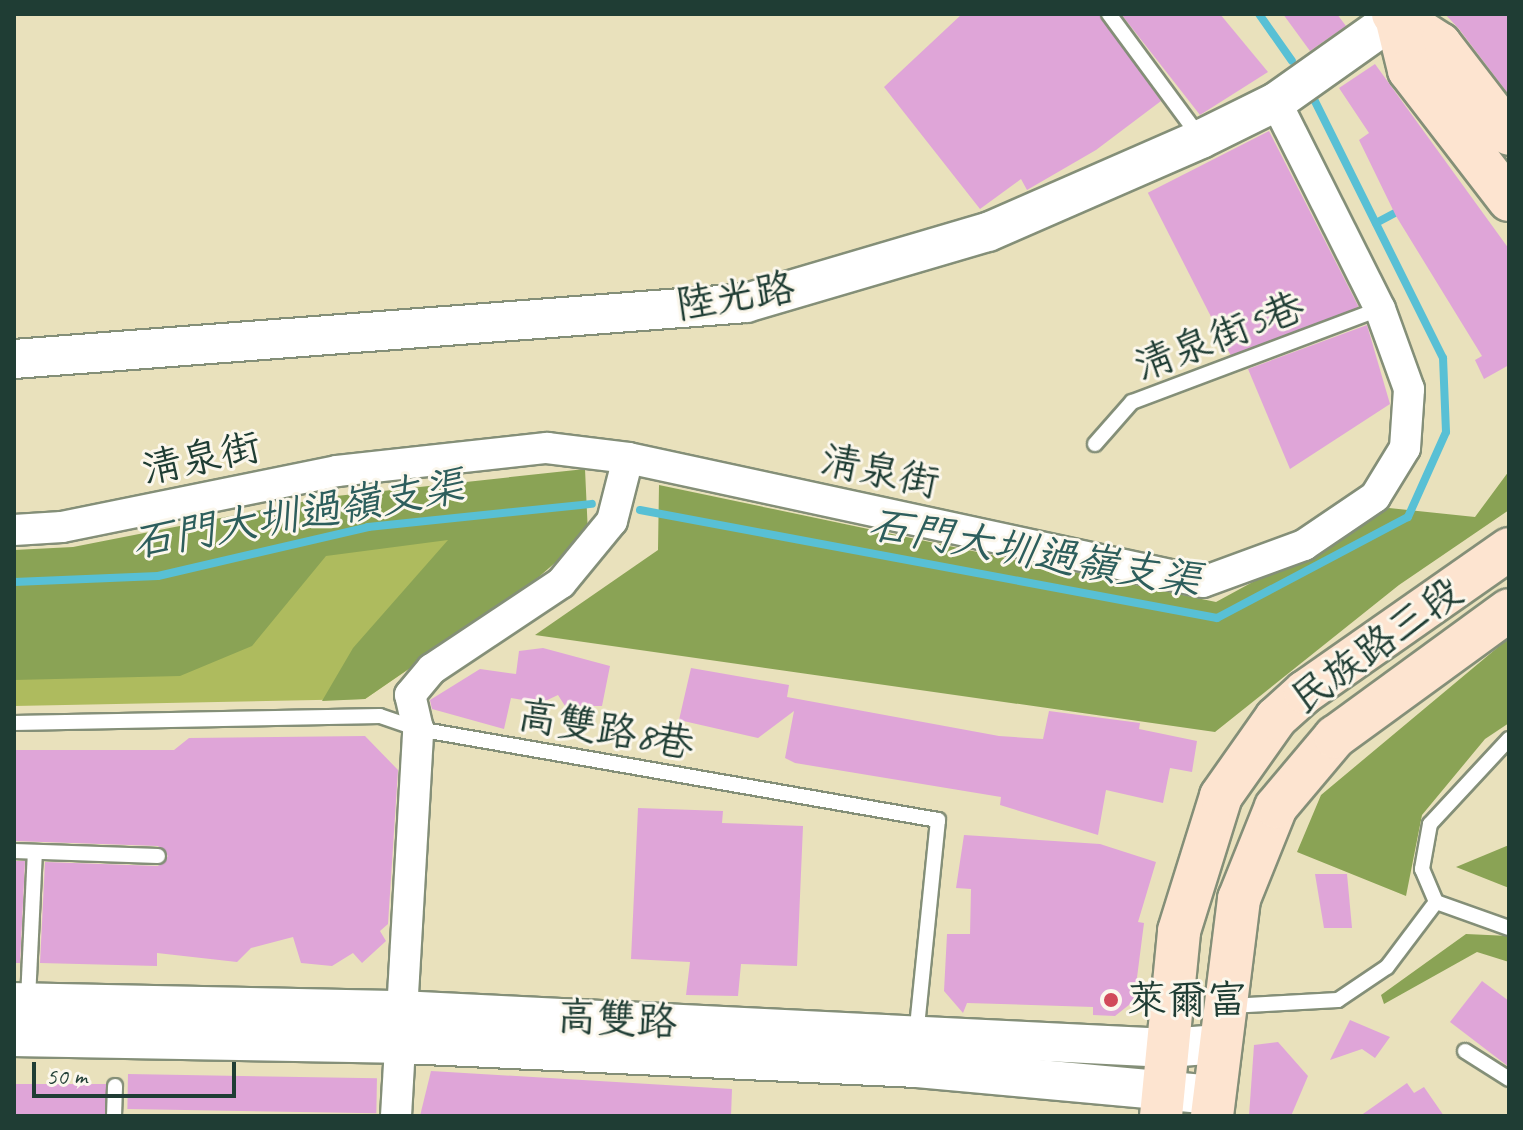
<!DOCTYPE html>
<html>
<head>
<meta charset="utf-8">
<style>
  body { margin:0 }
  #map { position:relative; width:1523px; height:1130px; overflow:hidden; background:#e9e1bc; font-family:Caveat,"LXGW WenKai TC",sans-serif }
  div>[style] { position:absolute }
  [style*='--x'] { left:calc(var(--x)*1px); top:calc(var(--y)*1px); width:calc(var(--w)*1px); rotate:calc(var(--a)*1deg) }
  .green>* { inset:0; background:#aebb5e }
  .forest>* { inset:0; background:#8aa355 }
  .stream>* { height:8px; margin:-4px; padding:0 4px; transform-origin:4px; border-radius:4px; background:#58c0d5 }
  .building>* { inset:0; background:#dfa5d8; transform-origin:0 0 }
  .roads { filter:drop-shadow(2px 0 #848f78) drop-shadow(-2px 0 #848f78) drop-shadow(0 2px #848f78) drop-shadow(0 -2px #848f78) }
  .service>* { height:14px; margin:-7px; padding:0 7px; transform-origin:7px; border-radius:7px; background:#fff }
  .minor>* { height:30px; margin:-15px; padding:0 15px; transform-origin:15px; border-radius:15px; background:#fff }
  .tertiary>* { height:38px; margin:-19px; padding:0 19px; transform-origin:19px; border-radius:19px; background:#fff }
  .secondary>* { height:42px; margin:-21px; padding:0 21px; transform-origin:21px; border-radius:21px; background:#fde4d0 }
  .dots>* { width:22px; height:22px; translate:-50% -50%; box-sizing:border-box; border:4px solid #fbf7ec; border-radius:50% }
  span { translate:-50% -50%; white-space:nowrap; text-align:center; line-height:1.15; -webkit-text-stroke:6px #fbf7ec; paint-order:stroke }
  .street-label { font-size:40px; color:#1f3d34 }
  .poi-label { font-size:40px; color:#1f3d34 }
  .left { translate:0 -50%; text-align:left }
  .water-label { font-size:42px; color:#2d5e5c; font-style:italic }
  .frame { position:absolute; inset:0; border:16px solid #1f3d34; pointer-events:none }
  .scale { position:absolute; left:32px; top:1062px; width:204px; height:36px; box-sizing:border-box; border:4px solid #1f3d34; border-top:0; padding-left:10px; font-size:24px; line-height:28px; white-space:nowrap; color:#1f3d34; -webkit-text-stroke:6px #fbf7ec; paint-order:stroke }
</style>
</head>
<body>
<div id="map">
  <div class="green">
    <i style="clip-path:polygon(535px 518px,525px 589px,365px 699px,14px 706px,14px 590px)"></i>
  </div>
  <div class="forest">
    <i style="clip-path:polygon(585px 469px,588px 534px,525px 589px,365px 699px,322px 701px,353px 648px,448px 540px,326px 556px,252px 646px,180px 676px,14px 680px,14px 550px,73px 547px,327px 497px)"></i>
    <i style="clip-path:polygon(1509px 471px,1509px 510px,1399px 585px,1215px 732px,535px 635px,658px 550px,659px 485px,1216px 602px,1389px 508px,1475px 517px)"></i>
    <i style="clip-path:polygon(1509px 638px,1509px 723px,1485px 739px,1422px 815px,1406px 896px,1297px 852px,1321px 795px)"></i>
    <i style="clip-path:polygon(1509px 845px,1509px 888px,1456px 867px)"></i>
    <i style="clip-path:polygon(1466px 934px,1509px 936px,1509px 962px,1477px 952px,1384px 1004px,1381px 995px)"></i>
  </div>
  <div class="stream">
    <i style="--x:1259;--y:14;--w:57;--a:54.9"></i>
    <i style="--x:1376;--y:223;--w:32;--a:-28"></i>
    <i style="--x:640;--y:510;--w:587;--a:10.6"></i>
    <i style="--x:1217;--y:618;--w:216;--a:-27.9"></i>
    <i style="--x:1408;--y:517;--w:93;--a:-65.9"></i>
    <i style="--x:1446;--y:432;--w:74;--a:-92.3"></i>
    <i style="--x:1443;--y:358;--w:301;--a:-116.5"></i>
    <i style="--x:14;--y:582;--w:144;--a:-2.4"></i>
    <i style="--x:158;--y:576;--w:216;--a:-13.1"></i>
    <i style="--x:368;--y:527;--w:225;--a:-5.9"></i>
  </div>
  <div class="building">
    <i style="clip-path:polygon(962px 14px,1099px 14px,1161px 101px,1096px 150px,1027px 190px,1021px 179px,980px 209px,884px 87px)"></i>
    <i style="clip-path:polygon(1121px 14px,1220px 14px,1268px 72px,1200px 115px)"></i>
    <i style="clip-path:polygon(1283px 14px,1337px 14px,1346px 26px,1310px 51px)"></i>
    <i style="clip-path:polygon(1445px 14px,1509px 14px,1509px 95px,1459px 29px)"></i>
    <i style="clip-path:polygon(1375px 64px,1509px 249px,1509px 365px,1484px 379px,1475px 360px,1482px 356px,1396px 216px,1359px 140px,1369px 133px,1339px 88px)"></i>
    <i style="left:1269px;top:131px;width:197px;height:136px;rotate:63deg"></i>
    <i style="clip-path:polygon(1367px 325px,1390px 404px,1290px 469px,1248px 369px)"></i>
    <i style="clip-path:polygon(543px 648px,610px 666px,602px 706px,565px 706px,558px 695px,541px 703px,511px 698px,504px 729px,432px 709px,430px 700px,480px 669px,516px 674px,519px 651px)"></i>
    <i style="clip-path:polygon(691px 668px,789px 685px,787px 697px,999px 736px,1043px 739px,1049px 711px,1140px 723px,1139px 729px,1197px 741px,1192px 772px,1170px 768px,1163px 803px,1106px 790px,1098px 835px,1000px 805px,1001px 797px,795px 763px,785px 758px,794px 711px,758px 738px,679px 720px)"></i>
    <i style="clip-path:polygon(365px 736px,398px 770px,388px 924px,380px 931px,386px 941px,362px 963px,353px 953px,332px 966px,301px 963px,293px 937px,251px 948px,237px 962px,157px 953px,157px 966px,40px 963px,45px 862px,158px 866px,168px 856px,158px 846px,14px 841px,14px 750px,174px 750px,189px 738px)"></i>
    <i style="clip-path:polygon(638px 808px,723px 811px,722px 823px,803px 826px,797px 966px,741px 964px,738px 996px,686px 995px,690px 962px,631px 959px)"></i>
    <i style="clip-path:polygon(964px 835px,1100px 844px,1156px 862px,1138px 922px,1144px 923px,1134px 1001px,1115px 1016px,1093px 1015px,1093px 1007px,967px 1003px,963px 1013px,944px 991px,947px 934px,970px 934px,971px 889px,956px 888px)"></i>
    <i style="clip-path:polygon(14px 861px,25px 861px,20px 963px,14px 963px)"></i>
    <i style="clip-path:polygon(1315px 874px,1347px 874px,1352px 928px,1324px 928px)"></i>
    <i style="clip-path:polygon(1482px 981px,1509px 1001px,1509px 1067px,1450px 1022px)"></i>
    <i style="clip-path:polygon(1350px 1020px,1390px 1037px,1375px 1058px,1362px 1049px,1330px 1060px)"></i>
    <i style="clip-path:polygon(1278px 1042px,1308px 1076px,1291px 1116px,1249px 1116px,1254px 1045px)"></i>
    <i style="clip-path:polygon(431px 1071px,732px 1089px,731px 1116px,420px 1116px)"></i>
    <i style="left:128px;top:1074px;width:249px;height:35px;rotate:1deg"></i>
    <i style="clip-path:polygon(1407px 1083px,1414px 1093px,1424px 1087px,1444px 1116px,1360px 1116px)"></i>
    <i style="left:14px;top:1084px;width:92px;height:32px"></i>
  </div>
  <div class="roads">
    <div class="service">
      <i style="--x:1109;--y:14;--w:152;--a:53.6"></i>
      <i style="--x:1095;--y:444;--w:56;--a:-48.6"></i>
      <i style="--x:1132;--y:402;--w:265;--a:-20.6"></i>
      <i style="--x:14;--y:723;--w:366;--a:-1.1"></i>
      <i style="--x:380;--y:716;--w:40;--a:18.9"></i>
      <i style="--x:418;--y:729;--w:528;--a:9.93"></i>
      <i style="--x:938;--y:820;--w:216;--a:95.8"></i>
      <i style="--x:1509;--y:739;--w:116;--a:132.9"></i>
      <i style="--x:1430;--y:824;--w:46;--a:100.1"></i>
      <i style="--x:1422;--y:869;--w:36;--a:67"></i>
      <i style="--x:1436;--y:902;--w:77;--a:19.6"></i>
      <i style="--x:14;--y:851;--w:144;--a:2"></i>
      <i style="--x:28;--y:999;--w:147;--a:-87.3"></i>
      <i style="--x:1230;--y:1006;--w:108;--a:-3.2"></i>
      <i style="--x:1338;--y:1000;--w:59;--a:-34"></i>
      <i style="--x:1387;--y:967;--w:81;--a:-53"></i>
      <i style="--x:1465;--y:1051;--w:52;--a:32.5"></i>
      <i style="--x:114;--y:1116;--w:30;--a:-88"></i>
    </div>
    <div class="minor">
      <i style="--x:14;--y:530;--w:48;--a:-3.6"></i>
      <i style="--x:62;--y:527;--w:281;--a:-11.5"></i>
      <i style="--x:337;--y:471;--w:211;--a:-6.3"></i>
      <i style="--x:547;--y:448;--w:82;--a:7"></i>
      <i style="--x:628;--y:458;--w:588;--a:12.17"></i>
      <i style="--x:1203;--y:582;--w:108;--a:-20.1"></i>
      <i style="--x:1304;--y:545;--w:86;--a:-34.1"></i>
      <i style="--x:1375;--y:497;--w:57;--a:-58.5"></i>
      <i style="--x:1405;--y:448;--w:59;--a:-86.1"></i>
      <i style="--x:1409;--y:389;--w:85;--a:-109.9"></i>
      <i style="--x:1380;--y:309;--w:232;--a:-116.7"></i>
      <i style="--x:396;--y:1116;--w:388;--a:-86.7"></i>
      <i style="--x:418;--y:729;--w:35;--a:-103"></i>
      <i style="--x:410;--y:695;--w:34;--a:-50"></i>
      <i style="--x:432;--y:669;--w:155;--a:-33.7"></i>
      <i style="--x:561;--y:583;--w:80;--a:-50.6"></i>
      <i style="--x:612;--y:521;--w:65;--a:-75.7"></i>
    </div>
    <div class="tertiary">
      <i style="--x:14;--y:359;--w:734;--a:-4.37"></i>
      <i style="--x:746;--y:303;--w:252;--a:-16.4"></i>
      <i style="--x:988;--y:232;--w:232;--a:-23.6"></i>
      <i style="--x:1201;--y:139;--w:84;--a:-26.3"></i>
      <i style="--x:1276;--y:102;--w:147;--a:-35.3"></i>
      <i style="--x:14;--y:1002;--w:385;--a:1.2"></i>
      <i style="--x:399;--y:1010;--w:770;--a:2.83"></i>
      <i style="--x:1168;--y:1048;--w:51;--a:-4.5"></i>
      <i style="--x:14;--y:1037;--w:390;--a:1"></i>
      <i style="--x:404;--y:1044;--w:514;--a:2.68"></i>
      <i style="--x:917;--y:1068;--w:298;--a:5.2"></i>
    </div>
    <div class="secondary">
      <i style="--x:1393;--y:14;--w:56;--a:32.6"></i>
      <i style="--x:1440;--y:44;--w:113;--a:52.5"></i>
      <i style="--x:1396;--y:17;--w:55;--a:76.2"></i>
      <i style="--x:1409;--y:70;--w:164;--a:52.4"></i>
      <i style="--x:1161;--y:1116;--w:186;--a:-84.4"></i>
      <i style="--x:1179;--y:931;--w:141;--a:-72.7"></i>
      <i style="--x:1221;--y:796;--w:95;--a:-54.8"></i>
      <i style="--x:1276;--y:718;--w:39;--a:-42"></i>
      <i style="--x:1305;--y:692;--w:249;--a:-35"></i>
      <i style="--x:1212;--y:1116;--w:219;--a:-82.9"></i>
      <i style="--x:1239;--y:899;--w:99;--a:-68.1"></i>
      <i style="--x:1276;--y:807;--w:92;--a:-49.9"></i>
      <i style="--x:1335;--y:737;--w:215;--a:-36.1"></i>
    </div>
  </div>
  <div class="dots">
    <i style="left:1111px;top:1000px;background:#d1495b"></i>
  </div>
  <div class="street-label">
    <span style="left:735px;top:296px;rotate:-9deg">陸光路</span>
    <span style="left:1219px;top:336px;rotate:-21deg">清泉街5巷</span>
    <span style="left:201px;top:458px;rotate:-12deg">清泉街</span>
    <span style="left:880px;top:471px;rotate:12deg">清泉街</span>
    <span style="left:1376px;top:645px;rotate:-36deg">民族路三段</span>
    <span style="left:606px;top:729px;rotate:10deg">高雙路8巷</span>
    <span style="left:617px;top:1019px;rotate:3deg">高雙路</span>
  </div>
  <div class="poi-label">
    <span class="left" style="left:1127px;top:1000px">萊爾富</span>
  </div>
  <div class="water-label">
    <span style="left:298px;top:515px;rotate:-10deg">石門大圳過嶺支渠</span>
    <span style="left:1035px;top:553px;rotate:10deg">石門大圳過嶺支渠</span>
  </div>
  <div class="frame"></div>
  <div class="scale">50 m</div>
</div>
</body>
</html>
